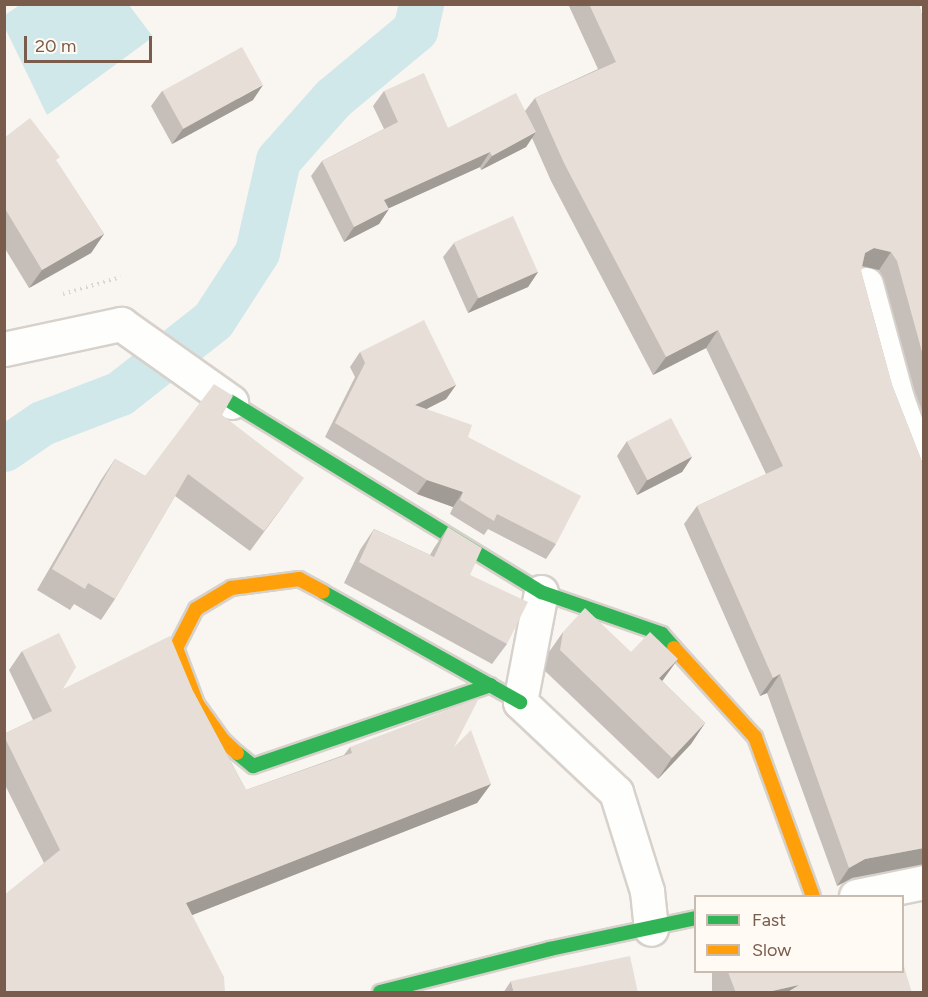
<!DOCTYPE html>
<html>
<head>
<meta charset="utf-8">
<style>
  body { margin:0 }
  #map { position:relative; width:928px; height:997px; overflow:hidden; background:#f9f5f0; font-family:Figtree,sans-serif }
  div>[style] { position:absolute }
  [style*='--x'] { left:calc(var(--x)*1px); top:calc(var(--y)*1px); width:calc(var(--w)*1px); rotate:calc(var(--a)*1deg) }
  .water>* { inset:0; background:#d0e8ea }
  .canal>* { height:45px; margin:-22.5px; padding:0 22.5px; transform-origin:22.5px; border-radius:22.5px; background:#d0e8ea }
  .path>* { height:4px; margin-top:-2px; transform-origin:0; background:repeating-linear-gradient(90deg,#dcd5d0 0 1.5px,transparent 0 6px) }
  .roads { filter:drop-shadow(2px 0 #d7d1cb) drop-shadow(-2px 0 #d7d1cb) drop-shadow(0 2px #d7d1cb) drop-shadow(0 -2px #d7d1cb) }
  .street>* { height:33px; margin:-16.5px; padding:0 16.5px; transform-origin:16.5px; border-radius:16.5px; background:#fefefd }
  .fast>* { height:14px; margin:-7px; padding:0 7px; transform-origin:7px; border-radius:7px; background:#30b455 }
  .slow>* { height:14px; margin:-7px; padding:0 7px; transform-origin:7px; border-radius:7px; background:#ff9f0a }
  .wall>* { inset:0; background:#c6bfb9; transform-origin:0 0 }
  .shaded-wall>* { inset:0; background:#a19b96 }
  .building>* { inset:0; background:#e6ded7; transform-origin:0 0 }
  span { translate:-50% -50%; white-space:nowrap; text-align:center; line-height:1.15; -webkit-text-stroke:4.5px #fffaf3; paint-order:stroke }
  .frame { position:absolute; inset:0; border:6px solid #7a5c4d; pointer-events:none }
  .legend { position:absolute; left:694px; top:895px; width:210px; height:78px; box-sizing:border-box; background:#fffaf3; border:2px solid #cabbb1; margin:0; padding:8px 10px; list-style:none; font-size:18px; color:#7a5c4d }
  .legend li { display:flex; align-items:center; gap:12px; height:30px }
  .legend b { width:30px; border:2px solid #cabbb1 }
  .scale { position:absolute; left:24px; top:36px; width:128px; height:27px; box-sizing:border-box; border:3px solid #7a5c4d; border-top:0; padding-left:8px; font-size:18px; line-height:21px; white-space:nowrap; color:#7a5c4d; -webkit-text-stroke:4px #fffaf3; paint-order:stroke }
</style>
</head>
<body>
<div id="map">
  <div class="water">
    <i style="clip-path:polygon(21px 4px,129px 5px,153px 37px,47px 115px,5px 28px,5px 15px)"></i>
  </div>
  <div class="canal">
    <i style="--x:4;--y:449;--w:46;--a:-34.4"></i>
    <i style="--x:42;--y:423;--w:84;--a:-21"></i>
    <i style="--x:120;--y:393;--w:118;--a:-38.1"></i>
    <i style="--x:213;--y:320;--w:81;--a:-57.1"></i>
    <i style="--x:257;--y:252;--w:94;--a:-77.1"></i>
    <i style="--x:278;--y:160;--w:83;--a:-48.4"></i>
    <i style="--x:333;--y:98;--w:107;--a:-39.7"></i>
    <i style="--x:415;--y:30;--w:27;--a:-77"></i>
  </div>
  <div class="path">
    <i style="--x:63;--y:294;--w:60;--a:-16.3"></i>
  </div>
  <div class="roads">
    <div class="street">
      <i style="--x:866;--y:284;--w:118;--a:74.8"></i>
      <i style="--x:897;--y:398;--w:80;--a:70.2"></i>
      <i style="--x:4;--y:349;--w:120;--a:-12.1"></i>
      <i style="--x:121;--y:324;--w:135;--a:35.3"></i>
      <i style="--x:541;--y:592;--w:112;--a:100.8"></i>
      <i style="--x:520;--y:702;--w:132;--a:43.2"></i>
      <i style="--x:616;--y:792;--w:104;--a:72.6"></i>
      <i style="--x:647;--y:891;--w:38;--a:84"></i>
      <i style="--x:856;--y:896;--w:69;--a:-11.6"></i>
    </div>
    <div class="fast">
      <i style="--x:231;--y:402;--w:364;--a:31.5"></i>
      <i style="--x:541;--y:592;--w:128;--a:19.1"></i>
      <i style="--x:662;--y:634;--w:18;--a:49"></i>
      <i style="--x:323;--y:592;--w:226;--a:29.2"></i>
      <i style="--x:237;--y:753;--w:21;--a:39"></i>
      <i style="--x:253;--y:766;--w:251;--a:-18.8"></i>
      <i style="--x:380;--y:992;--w:175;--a:-14.2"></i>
      <i style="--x:550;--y:949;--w:149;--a:-12"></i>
    </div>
    <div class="slow">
      <i style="--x:674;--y:648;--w:120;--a:47.7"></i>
      <i style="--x:755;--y:737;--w:169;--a:70"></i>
      <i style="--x:237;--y:753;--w:19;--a:-137"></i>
      <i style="--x:223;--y:740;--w:44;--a:-125.8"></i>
      <i style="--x:197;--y:704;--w:60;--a:-110.6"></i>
      <i style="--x:176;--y:648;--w:44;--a:-62.9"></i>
      <i style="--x:196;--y:609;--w:41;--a:-31"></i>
      <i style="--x:231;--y:588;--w:69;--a:-7.5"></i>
      <i style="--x:299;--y:579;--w:27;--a:28"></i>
    </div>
  </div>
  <div class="wall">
    <i style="clip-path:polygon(568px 4px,919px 4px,924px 24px,924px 416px,915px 392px,884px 279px,879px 270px,862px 266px,861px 271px,892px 385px,924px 467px,924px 864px,852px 878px,837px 886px,767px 693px,760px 696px,684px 524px,697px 506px,766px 474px,706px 348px,653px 375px,551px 181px,532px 138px,526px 147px,481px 170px,480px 167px,389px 208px,379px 224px,344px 242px,311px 176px,322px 161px,384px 129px,373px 106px,384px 91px,448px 128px,525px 111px,535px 98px,598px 69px)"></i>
    <i style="clip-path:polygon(162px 91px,253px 100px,172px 144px,151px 106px)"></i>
    <i style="clip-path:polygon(4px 138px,57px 162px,104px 234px,91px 253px,29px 288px,4px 247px)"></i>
    <i style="clip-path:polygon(454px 243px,538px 272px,528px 287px,468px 313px,443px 257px)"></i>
    <i style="clip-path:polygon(360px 352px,456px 385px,446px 399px,426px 409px,556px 544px,546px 559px,488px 529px,484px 535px,450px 514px,453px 507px,417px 494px,325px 437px,355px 377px,350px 367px)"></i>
    <i style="clip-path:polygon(222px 415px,289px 498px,250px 551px,175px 496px,115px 599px,101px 620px,74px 604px,70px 610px,37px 590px,101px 480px,115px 459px,145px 476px)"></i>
    <i style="clip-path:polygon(627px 441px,692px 457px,682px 472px,637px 495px,617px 456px)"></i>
    <i style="clip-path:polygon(448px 527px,470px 575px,507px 644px,492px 664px,344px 583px,360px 550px,374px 529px,430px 555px,434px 548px)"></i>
    <i style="clip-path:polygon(563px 632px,662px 681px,705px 723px,691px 744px,658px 779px,545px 671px,549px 652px)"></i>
    <i style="clip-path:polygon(22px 651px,63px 689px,193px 691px,246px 790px,344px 755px,350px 747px,454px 747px,491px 784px,477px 803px,192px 915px,44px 863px,4px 783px,4px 734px,33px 720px,9px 670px)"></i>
    <i style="left:712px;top:972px;width:191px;height:22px"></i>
    <i style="clip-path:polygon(511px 981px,514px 993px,503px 993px)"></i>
  </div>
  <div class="shaded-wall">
    <i style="clip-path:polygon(263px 85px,253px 100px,172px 144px,183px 129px)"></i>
    <i style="clip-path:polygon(536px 132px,526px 147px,481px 170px,492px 156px)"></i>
    <i style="clip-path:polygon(490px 152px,480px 167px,374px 215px,384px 200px)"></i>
    <i style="clip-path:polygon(389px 209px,379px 224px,344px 242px,354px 227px)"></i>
    <i style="clip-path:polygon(104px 234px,91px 253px,29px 288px,42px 270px)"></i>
    <i style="clip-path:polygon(874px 248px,891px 252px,879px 270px,862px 266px,865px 253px)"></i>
    <i style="clip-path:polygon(538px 272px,528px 287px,468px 313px,478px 298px)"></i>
    <i style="clip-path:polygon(718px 330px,706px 348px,653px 375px,666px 357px)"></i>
    <i style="clip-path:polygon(456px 385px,446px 399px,405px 420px,415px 405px)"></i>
    <i style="clip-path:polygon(692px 457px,682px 472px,637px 495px,647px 480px)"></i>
    <i style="clip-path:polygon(427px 480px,463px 492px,453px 507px,417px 494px)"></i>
    <i style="clip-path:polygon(678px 659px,663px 680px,645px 699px,659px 678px)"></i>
    <i style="clip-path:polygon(780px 674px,767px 693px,760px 696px,773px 678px)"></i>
    <i style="clip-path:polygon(705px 723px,691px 744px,658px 779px,672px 758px)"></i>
    <i style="clip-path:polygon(491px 784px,477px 803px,172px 923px,186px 903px)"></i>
    <i style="clip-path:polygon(924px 848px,924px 864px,852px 878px,837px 886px,849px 868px,865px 859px)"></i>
    <i style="clip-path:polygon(799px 985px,794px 993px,763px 993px)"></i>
  </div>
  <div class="building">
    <i style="clip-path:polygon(589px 4px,919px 4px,924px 24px,924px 359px,897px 261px,891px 252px,874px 248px,865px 253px,861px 271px,892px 385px,924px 467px,924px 848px,865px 859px,849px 868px,780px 674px,773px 678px,697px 506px,783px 466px,718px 330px,666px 357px,564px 163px,535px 98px,616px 62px)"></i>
    <i style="left:242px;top:47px;width:43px;height:91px;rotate:61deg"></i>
    <i style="clip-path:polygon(424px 73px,448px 128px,516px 93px,536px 132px,492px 156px,490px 152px,384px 200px,389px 209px,354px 227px,322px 161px,398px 122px,384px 91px)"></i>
    <i style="clip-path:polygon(30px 118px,60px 157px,56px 160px,104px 234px,42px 270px,4px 207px,4px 138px)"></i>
    <i style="left:513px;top:216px;width:61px;height:65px;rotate:66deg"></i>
    <i style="clip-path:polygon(424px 320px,456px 385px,415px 405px,472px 425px,468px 437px,581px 496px,556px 544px,497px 514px,494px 521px,460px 500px,463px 492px,427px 480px,335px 423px,365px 363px,360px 352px)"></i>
    <i style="clip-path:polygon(214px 384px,233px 396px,222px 415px,304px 478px,264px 531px,188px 474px,115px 599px,88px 583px,85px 589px,52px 569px,115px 459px,145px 476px)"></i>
    <i style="left:671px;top:418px;width:44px;height:50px;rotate:62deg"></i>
    <i style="clip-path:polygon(448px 527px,482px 548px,470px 575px,528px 602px,507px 644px,359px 562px,374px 529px,434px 557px)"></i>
    <i style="clip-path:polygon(585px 608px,631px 652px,650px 632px,678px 659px,659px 678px,705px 723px,672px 758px,560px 650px,563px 632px)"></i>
    <i style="clip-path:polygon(59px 633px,76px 667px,63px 689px,170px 636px,193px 691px,246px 790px,352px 753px,350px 747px,479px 698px,454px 747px,471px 730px,491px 784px,186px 903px,224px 977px,225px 993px,4px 993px,4px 895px,60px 850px,4px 736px,4px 734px,52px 711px,22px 651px)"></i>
    <i style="clip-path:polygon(630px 956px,638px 993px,514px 993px,511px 981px)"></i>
    <i style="clip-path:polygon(903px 963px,912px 993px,786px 993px,799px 985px,763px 993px,736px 993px,728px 972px,903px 972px)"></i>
  </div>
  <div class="frame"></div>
  <ul class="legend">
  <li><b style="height:8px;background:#30b455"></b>Fast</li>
  <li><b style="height:8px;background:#ff9f0a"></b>Slow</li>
  </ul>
  <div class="scale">20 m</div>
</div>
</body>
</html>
